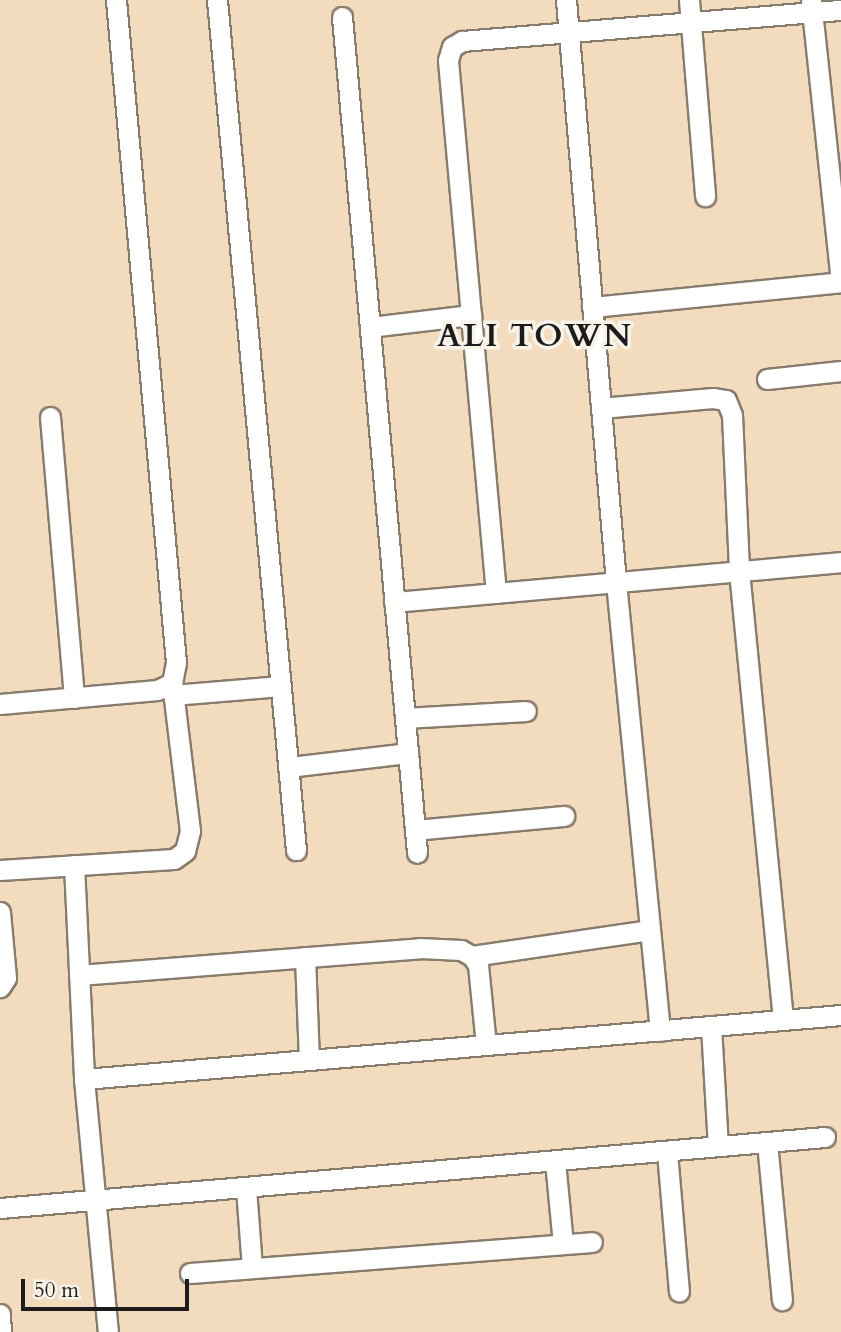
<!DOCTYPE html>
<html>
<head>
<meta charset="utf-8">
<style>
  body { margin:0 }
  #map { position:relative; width:841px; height:1332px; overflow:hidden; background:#f3dbbe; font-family:Cardo,serif }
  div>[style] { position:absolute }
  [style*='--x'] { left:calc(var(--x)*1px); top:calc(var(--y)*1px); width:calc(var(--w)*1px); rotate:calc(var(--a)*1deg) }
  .roads { filter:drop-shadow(2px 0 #887c6d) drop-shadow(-2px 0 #887c6d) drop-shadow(0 2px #887c6d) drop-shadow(0 -2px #887c6d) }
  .minor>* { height:19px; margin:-9.5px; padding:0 9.5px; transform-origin:9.5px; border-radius:9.5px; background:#fff }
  span { translate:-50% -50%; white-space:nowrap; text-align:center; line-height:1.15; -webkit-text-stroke:7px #f7f3e8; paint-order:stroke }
  .district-label { font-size:32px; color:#1c1c1c; font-weight:700; letter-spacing:2px }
  .scale { position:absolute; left:21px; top:1279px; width:168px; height:32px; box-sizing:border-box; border:4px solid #1c1c1c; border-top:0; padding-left:9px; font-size:21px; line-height:24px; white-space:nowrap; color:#1c1c1c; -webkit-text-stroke:5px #f7f3e8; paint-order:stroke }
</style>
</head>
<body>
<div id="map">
  <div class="roads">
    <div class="minor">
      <i style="--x:217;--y:0;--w:854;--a:84.69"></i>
      <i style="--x:566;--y:0;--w:584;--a:85.09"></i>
      <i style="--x:616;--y:582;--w:451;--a:84.4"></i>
      <i style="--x:689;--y:0;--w:197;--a:85.3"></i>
      <i style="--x:811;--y:1;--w:282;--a:83.9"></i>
      <i style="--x:342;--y:17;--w:839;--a:84.87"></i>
      <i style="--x:592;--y:307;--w:250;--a:-5.7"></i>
      <i style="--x:370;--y:327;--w:102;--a:-6.8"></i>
      <i style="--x:767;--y:379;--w:74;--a:-6.2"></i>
      <i style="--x:601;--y:408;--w:112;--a:-5.1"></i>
      <i style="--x:713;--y:398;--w:13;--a:9"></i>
      <i style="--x:726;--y:400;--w:16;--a:68"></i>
      <i style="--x:732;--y:415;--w:156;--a:87.4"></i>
      <i style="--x:739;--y:571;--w:451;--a:84.4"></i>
      <i style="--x:50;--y:417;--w:282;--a:85.1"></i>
      <i style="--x:496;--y:593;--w:535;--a:-95.15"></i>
      <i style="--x:448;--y:60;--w:14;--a:-73"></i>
      <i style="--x:452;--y:47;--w:12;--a:-31"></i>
      <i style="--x:462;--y:41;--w:380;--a:-4.7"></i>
      <i style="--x:394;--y:602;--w:449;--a:-5.1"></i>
      <i style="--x:173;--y:695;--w:108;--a:-4.8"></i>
      <i style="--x:0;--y:704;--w:158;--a:-5.1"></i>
      <i style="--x:157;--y:690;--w:17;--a:-25"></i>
      <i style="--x:405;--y:718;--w:121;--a:-3.3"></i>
      <i style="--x:289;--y:767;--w:120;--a:-6.7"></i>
      <i style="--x:415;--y:830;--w:150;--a:-5.4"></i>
      <i style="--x:74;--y:865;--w:214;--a:87.3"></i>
      <i style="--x:84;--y:1079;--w:253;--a:84.6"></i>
      <i style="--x:0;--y:870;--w:174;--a:-3.6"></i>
      <i style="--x:174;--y:859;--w:14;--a:-36"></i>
      <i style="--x:185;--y:851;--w:21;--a:-76"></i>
      <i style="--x:190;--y:831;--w:149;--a:-96.9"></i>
      <i style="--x:172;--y:683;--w:21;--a:-79"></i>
      <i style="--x:176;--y:662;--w:665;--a:-95.18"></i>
      <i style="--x:0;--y:912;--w:66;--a:84.8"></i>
      <i style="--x:6;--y:978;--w:11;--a:124"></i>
      <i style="--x:472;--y:956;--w:11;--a:56"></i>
      <i style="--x:478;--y:965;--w:80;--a:84.3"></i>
      <i style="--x:305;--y:957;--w:103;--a:87.8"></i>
      <i style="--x:79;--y:975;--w:342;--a:-4.5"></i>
      <i style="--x:420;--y:948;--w:41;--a:2.8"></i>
      <i style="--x:461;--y:950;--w:13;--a:29"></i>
      <i style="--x:472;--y:956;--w:180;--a:-8.3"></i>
      <i style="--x:711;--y:1026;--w:120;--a:86.7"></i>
      <i style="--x:84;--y:1079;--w:760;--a:-4.83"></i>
      <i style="--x:767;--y:1142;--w:159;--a:84.6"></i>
      <i style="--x:667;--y:1152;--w:140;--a:85.1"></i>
      <i style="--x:555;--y:1161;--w:83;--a:84.5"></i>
      <i style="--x:246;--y:1188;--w:79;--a:85.7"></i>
      <i style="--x:0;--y:1208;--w:828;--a:-4.92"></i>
      <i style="--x:190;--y:1273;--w:403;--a:-4.4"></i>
      <i style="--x:0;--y:1314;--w:18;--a:87"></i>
    </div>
  </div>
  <div class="district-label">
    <span style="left:535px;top:336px">ALI TOWN</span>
  </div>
  <div class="scale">50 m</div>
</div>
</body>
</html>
